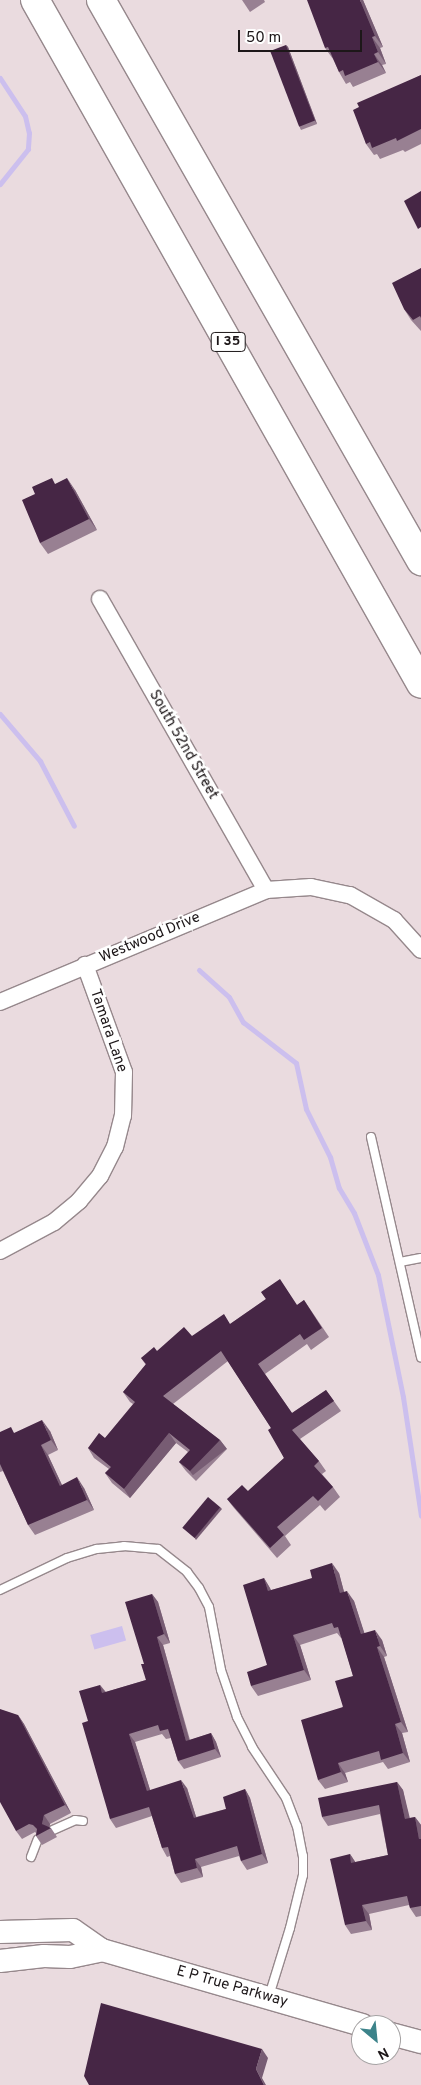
<!DOCTYPE html>
<html>
<head>
<meta charset="utf-8">
<style>
  body { margin:0 }
  #map { position:relative; width:421px; height:2085px; overflow:hidden; background:#eadbdf; font-family:Overpass,sans-serif }
  div>[style] { position:absolute }
  [style*='--x'] { left:calc(var(--x)*1px); top:calc(var(--y)*1px); width:calc(var(--w)*1px); rotate:calc(var(--a)*1deg) }
  .water>* { inset:0; background:#ccbfee; transform-origin:0 0 }
  .stream>* { height:5px; margin:-2.5px; padding:0 2.5px; transform-origin:2.5px; border-radius:2.5px; background:#ccbfee }
  .roads { filter:drop-shadow(1px 0 #96888c) drop-shadow(-1px 0 #96888c) drop-shadow(0 1px #96888c) drop-shadow(0 -1px #96888c) }
  .lane>* { height:8px; margin:-4px; padding:0 4px; transform-origin:4px; border-radius:4px; background:#fff }
  .street>* { height:16px; margin:-8px; padding:0 8px; transform-origin:8px; border-radius:8px; background:#fff }
  .secondary>* { height:22px; margin:-11px; padding:0 11px; transform-origin:11px; border-radius:11px; background:#fff }
  .highway>* { height:28px; margin:-14px; padding:0 14px; transform-origin:14px; border-radius:14px; background:#fff }
  .wall>* { inset:0; background:#988092 }
  .shaded-wall>* { inset:0; background:#775c73; transform-origin:0 0 }
  .building>* { inset:0; background:#462645; transform-origin:0 0 }
  span { translate:-50% -50%; white-space:nowrap; text-align:center; line-height:1.15; -webkit-text-stroke:5px #fff; paint-order:stroke }
  .shield-label span { padding:1px 4px; background:#fff; border:1px solid; border-radius:4px; -webkit-text-stroke-width:0 }
  .shield-label { font-size:14px; color:#1d1719; font-weight:700 }
  .street-label { font-size:15px; color:#1d1719 }
  .north { position:absolute; left:351px; top:2015px; width:50px; height:50px; box-sizing:border-box; background:#fff; border:1px solid #a5a2a3; border-radius:50%; rotate:152deg; font-size:14px; font-weight:700; line-height:20px; text-align:center; color:#1d1719 }
  .north::after { content:''; display:block; margin:auto; width:18px; height:22px; background:#3c838a; clip-path:polygon(50% 0,100% 100%,50% 72%,0 100%) }
  .scale { position:absolute; left:238px; top:30px; width:124px; height:22px; box-sizing:border-box; border:2px solid #1d1719; border-top:0; padding-left:6px; font-size:15px; line-height:18px; white-space:nowrap; color:#1d1719; -webkit-text-stroke:4px #fff; paint-order:stroke }
</style>
</head>
<body>
<div id="map">
  <div class="water">
    <i style="left:122px;top:1626px;width:15px;height:33px;rotate:74deg"></i>
  </div>
  <div class="stream">
    <i style="--x:0;--y:78;--w:45;--a:56.7"></i>
    <i style="--x:25;--y:116;--w:17;--a:77"></i>
    <i style="--x:29;--y:133;--w:16;--a:94"></i>
    <i style="--x:28;--y:149;--w:45;--a:128.7"></i>
    <i style="--x:0;--y:714;--w:62;--a:49.6"></i>
    <i style="--x:40;--y:761;--w:73;--a:62.4"></i>
    <i style="--x:199;--y:970;--w:40;--a:42"></i>
    <i style="--x:229;--y:997;--w:29;--a:61"></i>
    <i style="--x:243;--y:1022;--w:67;--a:37.7"></i>
    <i style="--x:296;--y:1063;--w:47;--a:77.7"></i>
    <i style="--x:306;--y:1109;--w:54;--a:63.4"></i>
    <i style="--x:330;--y:1157;--w:32;--a:74"></i>
    <i style="--x:339;--y:1188;--w:29;--a:59"></i>
    <i style="--x:354;--y:1213;--w:66;--a:68.8"></i>
    <i style="--x:378;--y:1275;--w:125;--a:78.4"></i>
    <i style="--x:403;--y:1397;--w:120;--a:81.4"></i>
  </div>
  <div class="roads">
    <div class="lane">
      <i style="--x:371;--y:1137;--w:226;--a:77.2"></i>
      <i style="--x:400;--y:1262;--w:21;--a:-11"></i>
      <i style="--x:0;--y:1590;--w:74;--a:-25.5"></i>
      <i style="--x:67;--y:1558;--w:31;--a:-17"></i>
      <i style="--x:97;--y:1549;--w:27;--a:-6"></i>
      <i style="--x:124;--y:1546;--w:34;--a:5"></i>
      <i style="--x:158;--y:1549;--w:37;--a:38"></i>
      <i style="--x:187;--y:1572;--w:20;--a:53"></i>
      <i style="--x:199;--y:1588;--w:21;--a:62"></i>
      <i style="--x:209;--y:1607;--w:64;--a:79.2"></i>
      <i style="--x:221;--y:1670;--w:50;--a:71.2"></i>
      <i style="--x:237;--y:1717;--w:34;--a:63"></i>
      <i style="--x:252;--y:1747;--w:61;--a:56.3"></i>
      <i style="--x:286;--y:1798;--w:30;--a:69"></i>
      <i style="--x:297;--y:1826;--w:31;--a:79"></i>
      <i style="--x:303;--y:1856;--w:19;--a:90"></i>
      <i style="--x:303;--y:1875;--w:55;--a:103.8"></i>
      <i style="--x:290;--y:1928;--w:71;--a:107.2"></i>
      <i style="--x:53;--y:1830;--w:24;--a:-24"></i>
      <i style="--x:75;--y:1820;--w:8;--a:7"></i>
      <i style="--x:31;--y:1857;--w:19;--a:-69"></i>
    </div>
    <div class="street">
      <i style="--x:100;--y:599;--w:335;--a:60.3"></i>
      <i style="--x:0;--y:1002;--w:289;--a:-22.8"></i>
      <i style="--x:266;--y:890;--w:45;--a:-3.8"></i>
      <i style="--x:311;--y:887;--w:40;--a:12"></i>
      <i style="--x:350;--y:895;--w:51;--a:29.6"></i>
      <i style="--x:394;--y:920;--w:40;--a:48"></i>
      <i style="--x:0;--y:1251;--w:61;--a:-28.2"></i>
      <i style="--x:54;--y:1222;--w:33;--a:-40"></i>
      <i style="--x:79;--y:1201;--w:33;--a:-50"></i>
      <i style="--x:100;--y:1176;--w:33;--a:-63"></i>
      <i style="--x:115;--y:1147;--w:32;--a:-76"></i>
      <i style="--x:123;--y:1116;--w:44;--a:-88.7"></i>
      <i style="--x:124;--y:1072;--w:114;--a:-110"></i>
    </div>
    <div class="secondary">
      <i style="--x:0;--y:1932;--w:73;--a:-1.6"></i>
      <i style="--x:73;--y:1930;--w:35;--a:35"></i>
      <i style="--x:102;--y:1950;--w:271;--a:16.1"></i>
      <i style="--x:0;--y:1961;--w:44;--a:-6.5"></i>
      <i style="--x:44;--y:1956;--w:26;--a:2"></i>
      <i style="--x:70;--y:1957;--w:33;--a:-12"></i>
      <i style="--x:391;--y:2034;--w:31;--a:15"></i>
    </div>
    <div class="highway">
      <i style="--x:35;--y:0;--w:785;--a:60.56"></i>
      <i style="--x:101;--y:0;--w:646;--a:60.3"></i>
    </div>
  </div>
  <div class="wall">
    <i style="clip-path:polygon(242px 0,264px 0,265px 2px,250px 12px)"></i>
    <i style="clip-path:polygon(363px 0,383px 47px,380px 48px,386px 64px,382px 65px,386px 73px,353px 87px,350px 82px,346px 84px,339px 72px,333px 59px,325px 48px)"></i>
    <i style="clip-path:polygon(286px 45px,288px 47px,317px 124px,301px 130px,300px 128px)"></i>
    <i style="clip-path:polygon(421px 75px,421px 144px,405px 152px,403px 150px,380px 159px,377px 154px,374px 155px,366px 144px,359px 107px)"></i>
    <i style="clip-path:polygon(421px 268px,421px 331px,411px 320px,404px 309px)"></i>
    <i style="clip-path:polygon(56px 484px,75px 490px,97px 530px,48px 554px,40px 543px)"></i>
    <i style="clip-path:polygon(261px 1292px,297px 1305px,304px 1300px,329px 1337px,311px 1350px,307px 1344px,265px 1374px,292px 1413px,326px 1390px,341px 1411px,300px 1439px,319px 1461px,326px 1471px,322px 1474px,333px 1487px,340px 1497px,325px 1511px,320px 1505px,285px 1536px,291px 1545px,277px 1558px,234px 1508px,227px 1499px,248px 1491px,284px 1458px,271px 1428px,228px 1361px,173px 1404px,220px 1440px,227px 1449px,196px 1481px,186px 1471px,179px 1462px,188px 1452px,176px 1443px,130px 1498px,112px 1483px,105px 1473px,109px 1469px,94px 1458px,88px 1448px,105px 1438px,133px 1404px,130px 1402px,123px 1392px,146px 1365px,141px 1358px,157px 1351px,192px 1336px,230px 1324px,266px 1299px)"></i>
    <i style="clip-path:polygon(50px 1431px,58px 1450px,48px 1455px,62px 1485px,84px 1488px,94px 1510px,35px 1535px,28px 1525px,3px 1471px,0 1472px,0 1432px,15px 1433px)"></i>
    <i style="clip-path:polygon(339px 1573px,344px 1592px,354px 1601px,364px 1633px,382px 1640px,387px 1656px,384px 1657px,408px 1732px,402px 1733px,410px 1762px,388px 1769px,383px 1762px,345px 1773px,348px 1782px,325px 1789px,318px 1780px,353px 1676px,342px 1638px,341px 1638px,337px 1633px,300px 1645px,311px 1680px,258px 1696px,251px 1686px,267px 1665px,264px 1578px,271px 1590px)"></i>
    <i style="clip-path:polygon(152px 1594px,158px 1602px,170px 1643px,163px 1645px,190px 1740px,211px 1733px,216px 1742px,221px 1757px,184px 1769px,178px 1761px,171px 1738px,166px 1739px,162px 1734px,135px 1742px,150px 1790px,187px 1788px,196px 1817px,226px 1809px,245px 1789px,250px 1798px,268px 1863px,247px 1870px,241px 1861px,239px 1856px,201px 1867px,203px 1877px,181px 1883px,175px 1874px,170px 1856px,167px 1857px,162px 1848px,152px 1816px,116px 1828px,110px 1819px,88px 1721px,100px 1685px,106px 1692px,146px 1680px,144px 1664px)"></i>
    <i style="clip-path:polygon(18px 1715px,24px 1724px,71px 1813px,50px 1824px,49px 1828px,51px 1828px,57px 1837px,42px 1845px,36px 1836px,36px 1833px,35px 1832px,22px 1839px,16px 1831px)"></i>
    <i style="clip-path:polygon(397px 1782px,403px 1790px,409px 1818px,415px 1817px,421px 1825px,421px 1916px,416px 1917px,410px 1908px,409px 1905px,369px 1914px,372px 1930px,351px 1934px,345px 1925px,350px 1854px,355px 1862px,388px 1855px,380px 1814px,328px 1826px,322px 1817px)"></i>
  </div>
  <div class="shaded-wall">
    <i style="clip-path:polygon(360px 0,363px 0,383px 47px,375px 36px)"></i>
    <i style="clip-path:polygon(372px 37px,380px 48px,386px 64px,378px 52px)"></i>
    <i style="clip-path:polygon(286px 45px,288px 47px,317px 124px,315px 121px)"></i>
    <i style="clip-path:polygon(374px 54px,382px 65px,386px 73px,378px 62px)"></i>
    <i style="clip-path:polygon(67px 478px,75px 490px,97px 530px,89px 519px)"></i>
    <i style="clip-path:polygon(42px 1420px,50px 1431px,58px 1450px,51px 1440px)"></i>
    <i style="clip-path:polygon(169px 1433px,176px 1443px,130px 1498px,124px 1489px)"></i>
    <i style="left:220px;top:1440px;width:11px;height:43px;rotate:52deg"></i>
    <i style="clip-path:polygon(41px 1445px,48px 1455px,67px 1496px,60px 1486px)"></i>
    <i style="clip-path:polygon(77px 1477px,84px 1488px,94px 1510px,87px 1500px)"></i>
    <i style="clip-path:polygon(220px 1507px,222px 1509px,196px 1540px,194px 1537px)"></i>
    <i style="clip-path:polygon(332px 1563px,339px 1573px,347px 1603px,340px 1593px)"></i>
    <i style="clip-path:polygon(264px 1578px,270px 1588px,275px 1601px,268px 1591px)"></i>
    <i style="clip-path:polygon(347px 1591px,354px 1601px,368px 1644px,361px 1634px)"></i>
    <i style="clip-path:polygon(152px 1594px,158px 1602px,170px 1643px,164px 1634px)"></i>
    <i style="clip-path:polygon(375px 1630px,382px 1640px,387px 1656px,380px 1646px)"></i>
    <i style="clip-path:polygon(293px 1635px,300px 1645px,311px 1680px,304px 1670px)"></i>
    <i style="clip-path:polygon(157px 1637px,163px 1645px,192px 1750px,186px 1741px)"></i>
    <i style="clip-path:polygon(377px 1647px,384px 1657px,408px 1732px,401px 1722px)"></i>
    <i style="clip-path:polygon(100px 1685px,106px 1693px,102px 1693px)"></i>
    <i style="clip-path:polygon(18px 1715px,24px 1724px,71px 1813px,65px 1805px)"></i>
    <i style="clip-path:polygon(395px 1724px,402px 1733px,410px 1762px,403px 1753px)"></i>
    <i style="clip-path:polygon(211px 1733px,216px 1742px,221px 1757px,215px 1749px)"></i>
    <i style="clip-path:polygon(129px 1734px,135px 1742px,153px 1799px,147px 1791px)"></i>
    <i style="clip-path:polygon(338px 1763px,345px 1773px,348px 1782px,341px 1772px)"></i>
    <i style="clip-path:polygon(181px 1780px,187px 1788px,199px 1826px,194px 1818px)"></i>
    <i style="clip-path:polygon(397px 1782px,403px 1790px,412px 1827px,405px 1819px)"></i>
    <i style="clip-path:polygon(245px 1789px,250px 1798px,268px 1863px,262px 1854px)"></i>
    <i style="clip-path:polygon(44px 1815px,50px 1824px,49px 1829px,42px 1824px)"></i>
    <i style="clip-path:polygon(415px 1817px,421px 1825px,421px 1841px,419px 1839px)"></i>
    <i style="clip-path:polygon(350px 1854px,356px 1863px,351px 1863px)"></i>
    <i style="clip-path:polygon(195px 1859px,201px 1867px,203px 1877px,197px 1868px)"></i>
    <i style="clip-path:polygon(362px 1905px,369px 1914px,372px 1930px,366px 1921px)"></i>
    <i style="clip-path:polygon(262px 2049px,268px 2058px,262px 2078px,266px 2085px,264px 2085px,256px 2069px)"></i>
  </div>
  <div class="building">
    <i style="clip-path:polygon(307px 0,360px 0,375px 36px,372px 37px,378px 52px,374px 54px,378px 62px,345px 76px,343px 70px,339px 72px,328px 47px,325px 48px)"></i>
    <i style="left:286px;top:45px;width:81px;height:17px;rotate:69deg"></i>
    <i style="clip-path:polygon(421px 75px,421px 129px,397px 141px,396px 138px,372px 148px,370px 142px,366px 144px,353px 110px,359px 107px,357px 103px)"></i>
    <i style="clip-path:polygon(421px 191px,421px 227px,418px 229px,404px 201px)"></i>
    <i style="clip-path:polygon(421px 268px,421px 318px,420px 316px,413px 320px,404px 309px,392px 283px)"></i>
    <i style="clip-path:polygon(52px 478px,55px 484px,67px 478px,89px 519px,40px 543px,22px 500px,35px 494px,32px 487px)"></i>
    <i style="clip-path:polygon(280px 1279px,297px 1305px,304px 1300px,322px 1328px,304px 1340px,300px 1334px,258px 1364px,292px 1413px,326px 1390px,334px 1401px,292px 1430px,319px 1461px,314px 1466px,333px 1487px,318px 1501px,313px 1496px,277px 1527px,284px 1535px,270px 1548px,227px 1499px,242px 1485px,248px 1491px,284px 1458px,268px 1430px,271px 1428px,221px 1351px,163px 1396px,220px 1440px,190px 1471px,179px 1462px,190px 1450px,169px 1433px,124px 1489px,105px 1473px,111px 1467px,88px 1448px,99px 1433px,105px 1438px,135px 1402px,123px 1392px,146px 1364px,141px 1358px,154px 1347px,157px 1351px,184px 1327px,192px 1336px,224px 1314px,230px 1324px,266px 1299px,261px 1292px)"></i>
    <i style="clip-path:polygon(42px 1420px,51px 1440px,41px 1445px,60px 1486px,77px 1477px,87px 1500px,28px 1525px,0 1464px,0 1432px,11px 1427px,14px 1433px)"></i>
    <i style="left:208px;top:1497px;width:16px;height:40px;rotate:40deg"></i>
    <i style="clip-path:polygon(332px 1563px,340px 1593px,347px 1591px,361px 1634px,375px 1630px,380px 1646px,377px 1647px,401px 1722px,395px 1724px,403px 1753px,381px 1760px,379px 1751px,338px 1763px,341px 1772px,318px 1780px,301px 1720px,343px 1707px,335px 1681px,353px 1676px,338px 1627px,334px 1628px,332px 1623px,293px 1635px,304px 1670px,251px 1686px,247px 1672px,267px 1665px,243px 1585px,264px 1578px,268px 1591px,312px 1578px,310px 1570px)"></i>
    <i style="clip-path:polygon(152px 1594px,164px 1634px,157px 1637px,186px 1741px,211px 1733px,215px 1749px,178px 1761px,168px 1729px,160px 1731px,158px 1725px,129px 1734px,147px 1791px,181px 1780px,194px 1818px,226px 1809px,223px 1797px,245px 1789px,262px 1854px,241px 1861px,237px 1846px,195px 1859px,197px 1868px,175px 1874px,168px 1847px,162px 1848px,149px 1807px,110px 1819px,82px 1723px,88px 1721px,79px 1691px,100px 1685px,102px 1693px,146px 1680px,141px 1664px,144px 1664px,125px 1602px)"></i>
    <i style="clip-path:polygon(0 1709px,18px 1715px,65px 1805px,44px 1815px,42px 1824px,51px 1828px,36px 1836px,37px 1829px,33px 1825px,29px 1824px,16px 1831px,0 1802px)"></i>
    <i style="clip-path:polygon(397px 1782px,405px 1819px,415px 1817px,419px 1839px,421px 1839px,421px 1906px,410px 1908px,407px 1896px,362px 1905px,366px 1921px,345px 1925px,330px 1859px,350px 1854px,351px 1863px,388px 1855px,379px 1805px,322px 1817px,318px 1798px)"></i>
    <i style="clip-path:polygon(101px 2003px,262px 2049px,256px 2069px,264px 2085px,89px 2085px,84px 2076px)"></i>
  </div>
  <div class="shield-label">
    <span style="left:228px;top:342px">I 35</span>
  </div>
  <div class="street-label">
    <span style="left:183px;top:745px;rotate:60deg">South 52nd Street</span>
    <span style="left:150px;top:938px;rotate:-23deg">Westwood Drive</span>
    <span style="left:108px;top:1031px;rotate:71deg">Tamara Lane</span>
    <span style="left:232px;top:1987px;rotate:16deg">E P True Parkway</span>
  </div>
  <div class="north">N</div>
  <div class="scale">50 m</div>
</div>
</body>
</html>
